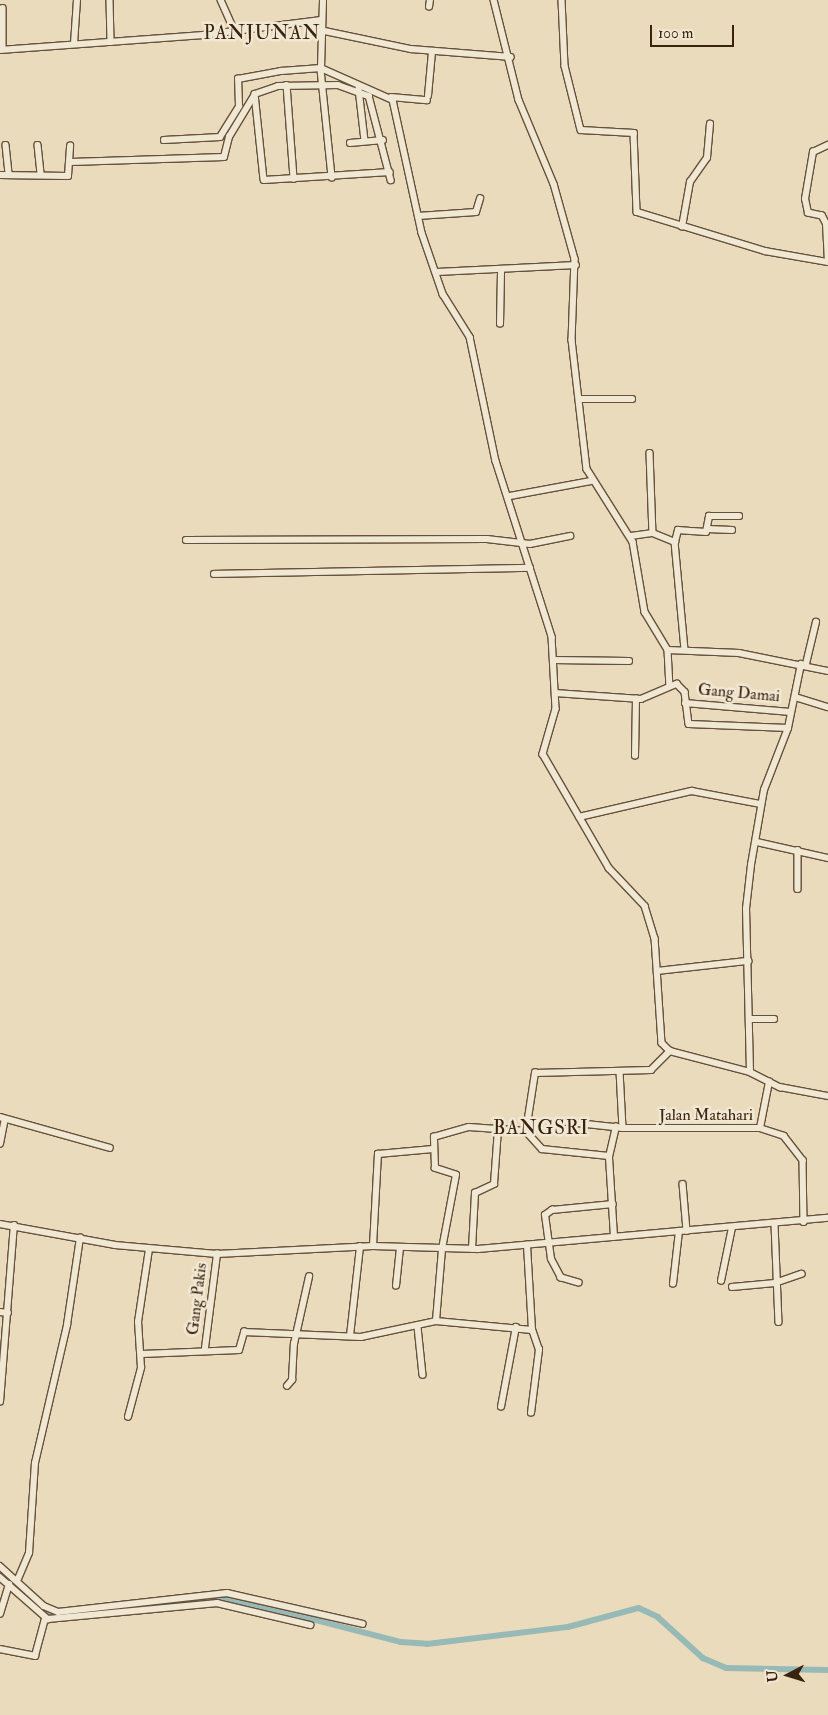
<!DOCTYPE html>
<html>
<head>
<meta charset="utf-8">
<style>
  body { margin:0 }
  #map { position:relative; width:828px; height:1715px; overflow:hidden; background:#eadbbd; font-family:"IM FELL Double Pica",serif }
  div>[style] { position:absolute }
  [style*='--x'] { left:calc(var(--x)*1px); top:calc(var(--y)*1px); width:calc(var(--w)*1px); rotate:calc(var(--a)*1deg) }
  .canal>* { height:5.5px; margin:-2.75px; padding:0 2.75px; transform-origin:2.75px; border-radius:2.75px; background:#98bab6 }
  .roads { filter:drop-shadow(1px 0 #66513a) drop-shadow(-1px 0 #66513a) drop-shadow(0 1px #66513a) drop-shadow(0 -1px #66513a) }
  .minor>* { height:5.5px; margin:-2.75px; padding:0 2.75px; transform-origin:2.75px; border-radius:2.75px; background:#f1e8d4 }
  span { translate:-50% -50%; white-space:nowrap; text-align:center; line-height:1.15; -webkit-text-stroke:5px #f1e8d4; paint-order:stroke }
  .street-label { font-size:16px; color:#3a230e }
  .quarter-label { font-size:19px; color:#3a230e; letter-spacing:1px }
  .north { position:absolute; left:763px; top:1650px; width:50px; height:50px; -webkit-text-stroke:4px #f1e8d4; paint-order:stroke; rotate:265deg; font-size:14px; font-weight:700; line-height:20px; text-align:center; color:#3a230e }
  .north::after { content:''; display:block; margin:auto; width:18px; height:22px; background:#3a230e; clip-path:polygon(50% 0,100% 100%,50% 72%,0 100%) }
  .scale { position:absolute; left:650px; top:25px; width:84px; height:22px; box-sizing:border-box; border:2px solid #3a230e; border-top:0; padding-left:6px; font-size:15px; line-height:18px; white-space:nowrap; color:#3a230e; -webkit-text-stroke:4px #f1e8d4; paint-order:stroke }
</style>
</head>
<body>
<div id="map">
  <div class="canal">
    <i style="--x:0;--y:1572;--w:25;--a:45"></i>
    <i style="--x:37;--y:1608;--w:28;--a:15"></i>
    <i style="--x:73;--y:1614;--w:136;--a:-6.8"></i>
    <i style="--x:208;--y:1598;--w:42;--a:6.8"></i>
    <i style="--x:250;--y:1603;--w:156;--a:14.5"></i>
    <i style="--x:401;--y:1642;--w:26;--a:4"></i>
    <i style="--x:427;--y:1644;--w:142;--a:-6.9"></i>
    <i style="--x:568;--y:1627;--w:73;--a:-15"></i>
    <i style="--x:639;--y:1608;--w:21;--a:25"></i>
    <i style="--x:658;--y:1617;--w:61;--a:42.3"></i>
    <i style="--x:703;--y:1658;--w:25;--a:23"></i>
    <i style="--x:726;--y:1668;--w:102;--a:1.1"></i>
  </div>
  <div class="roads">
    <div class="minor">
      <i style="--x:110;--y:0;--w:42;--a:88.6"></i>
      <i style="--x:221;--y:0;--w:34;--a:66"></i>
      <i style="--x:494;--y:0;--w:103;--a:76"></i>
      <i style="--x:519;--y:100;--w:91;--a:67.4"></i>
      <i style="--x:554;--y:184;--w:78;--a:74.4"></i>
      <i style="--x:575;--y:259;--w:81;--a:92.1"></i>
      <i style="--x:572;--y:340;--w:130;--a:83.4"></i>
      <i style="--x:587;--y:469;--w:86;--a:57.8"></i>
      <i style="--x:633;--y:542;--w:71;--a:80.3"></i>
      <i style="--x:645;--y:612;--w:44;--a:58.8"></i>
      <i style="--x:668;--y:650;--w:34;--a:87"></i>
      <i style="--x:562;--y:0;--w:66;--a:87.4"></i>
      <i style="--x:565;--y:66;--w:66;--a:76"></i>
      <i style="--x:581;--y:130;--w:53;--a:3.2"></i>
      <i style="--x:634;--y:133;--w:79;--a:87.8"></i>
      <i style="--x:637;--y:212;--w:134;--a:16.9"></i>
      <i style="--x:765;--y:251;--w:64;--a:9.9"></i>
      <i style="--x:429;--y:7;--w:7;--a:-82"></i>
      <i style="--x:3;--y:8;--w:41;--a:90"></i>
      <i style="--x:320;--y:30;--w:93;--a:11.8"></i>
      <i style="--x:411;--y:49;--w:100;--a:4.6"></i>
      <i style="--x:74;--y:44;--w:44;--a:-86.1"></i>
      <i style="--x:0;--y:50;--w:204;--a:-4.2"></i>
      <i style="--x:203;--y:35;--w:119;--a:-7.2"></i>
      <i style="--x:321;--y:68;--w:68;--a:-88.3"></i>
      <i style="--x:321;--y:70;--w:108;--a:84.1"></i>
      <i style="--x:287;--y:85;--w:94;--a:85.7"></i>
      <i style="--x:359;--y:89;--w:52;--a:83.4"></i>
      <i style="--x:255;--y:94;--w:86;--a:84"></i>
      <i style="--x:264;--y:180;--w:126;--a:-3.6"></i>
      <i style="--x:428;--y:96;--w:44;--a:-84.8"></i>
      <i style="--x:391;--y:97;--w:36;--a:5"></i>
      <i style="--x:164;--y:140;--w:56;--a:-3.1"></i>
      <i style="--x:220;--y:137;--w:36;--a:-58"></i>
      <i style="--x:239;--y:106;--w:27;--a:-92"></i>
      <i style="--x:238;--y:79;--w:44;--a:-10.5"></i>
      <i style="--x:281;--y:71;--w:40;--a:-4.3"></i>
      <i style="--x:321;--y:68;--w:79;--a:24"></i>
      <i style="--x:393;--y:100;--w:136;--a:77.7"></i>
      <i style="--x:422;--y:233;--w:65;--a:71"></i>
      <i style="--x:443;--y:294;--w:51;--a:57.9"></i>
      <i style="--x:470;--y:337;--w:127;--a:78.2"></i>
      <i style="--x:496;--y:461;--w:185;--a:72.3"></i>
      <i style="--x:552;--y:637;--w:72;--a:86.8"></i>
      <i style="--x:556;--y:709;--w:47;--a:106.1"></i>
      <i style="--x:543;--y:754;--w:132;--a:59.9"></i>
      <i style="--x:609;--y:868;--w:52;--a:46.5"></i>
      <i style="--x:645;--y:906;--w:34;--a:73"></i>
      <i style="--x:655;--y:938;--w:105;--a:86.2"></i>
      <i style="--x:662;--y:1043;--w:11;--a:45"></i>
      <i style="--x:670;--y:1051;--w:83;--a:14.7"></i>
      <i style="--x:750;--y:1072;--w:34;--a:27"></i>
      <i style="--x:780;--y:1087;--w:49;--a:10.6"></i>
      <i style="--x:350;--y:143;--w:33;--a:-5"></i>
      <i style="--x:6;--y:145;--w:30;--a:84"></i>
      <i style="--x:38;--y:145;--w:30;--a:84"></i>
      <i style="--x:71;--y:162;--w:153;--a:-1.9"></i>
      <i style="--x:224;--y:157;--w:21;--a:-76"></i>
      <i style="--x:229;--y:137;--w:50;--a:-58.8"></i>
      <i style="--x:255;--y:94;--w:24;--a:-19"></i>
      <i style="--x:278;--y:86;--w:60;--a:-1"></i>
      <i style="--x:338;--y:85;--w:33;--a:20"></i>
      <i style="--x:369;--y:96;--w:87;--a:75.3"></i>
      <i style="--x:0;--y:175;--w:68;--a:0.8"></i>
      <i style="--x:68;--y:176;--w:30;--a:-86"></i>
      <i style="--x:418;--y:216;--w:58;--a:-3.9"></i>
      <i style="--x:476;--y:212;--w:14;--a:-73"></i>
      <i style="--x:682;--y:227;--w:46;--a:-79.9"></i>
      <i style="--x:690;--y:182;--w:29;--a:-55"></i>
      <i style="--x:707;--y:158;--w:34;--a:-85"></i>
      <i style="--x:828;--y:262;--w:38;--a:-93"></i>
      <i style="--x:826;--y:224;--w:9;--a:-117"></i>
      <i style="--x:822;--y:216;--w:14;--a:-168"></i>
      <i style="--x:808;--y:213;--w:14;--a:-102"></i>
      <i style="--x:805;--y:199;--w:48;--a:-80.3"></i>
      <i style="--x:813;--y:152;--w:17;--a:-25"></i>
      <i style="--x:437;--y:272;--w:139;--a:-2.9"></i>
      <i style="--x:500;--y:324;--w:54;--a:-88.9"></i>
      <i style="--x:580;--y:399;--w:52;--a:0"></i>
      <i style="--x:650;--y:453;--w:80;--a:87.9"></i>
      <i style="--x:510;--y:496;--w:82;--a:-10.5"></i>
      <i style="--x:707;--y:529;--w:25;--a:2"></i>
      <i style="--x:631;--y:536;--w:22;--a:-8"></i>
      <i style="--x:653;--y:533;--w:24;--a:22"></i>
      <i style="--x:675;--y:542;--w:108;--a:84.7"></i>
      <i style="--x:186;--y:540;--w:301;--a:-0.2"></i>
      <i style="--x:487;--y:539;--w:43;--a:6.6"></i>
      <i style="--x:530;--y:544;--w:41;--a:-11.3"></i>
      <i style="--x:675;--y:542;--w:12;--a:-76"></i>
      <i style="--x:678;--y:530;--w:28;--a:4"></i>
      <i style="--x:706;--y:532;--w:16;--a:-79"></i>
      <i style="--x:709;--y:516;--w:30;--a:0"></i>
      <i style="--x:214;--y:574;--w:316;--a:-1.1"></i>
      <i style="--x:668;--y:650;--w:71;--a:2.4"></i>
      <i style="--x:739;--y:653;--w:91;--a:11.4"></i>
      <i style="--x:553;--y:660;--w:76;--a:0.8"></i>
      <i style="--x:806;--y:664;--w:43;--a:-76.6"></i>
      <i style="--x:555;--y:693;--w:86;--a:4"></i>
      <i style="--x:641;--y:699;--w:39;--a:-23"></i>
      <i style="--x:677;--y:684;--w:11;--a:45"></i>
      <i style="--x:685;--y:692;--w:32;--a:83"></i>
      <i style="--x:689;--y:724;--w:99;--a:2.3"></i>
      <i style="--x:795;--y:697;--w:34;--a:17"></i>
      <i style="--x:685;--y:703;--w:106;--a:4.9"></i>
      <i style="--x:635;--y:756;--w:57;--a:-89"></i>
      <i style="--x:579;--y:817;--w:116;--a:-13"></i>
      <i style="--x:692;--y:791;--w:70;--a:10.7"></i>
      <i style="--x:757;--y:842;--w:73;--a:12.7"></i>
      <i style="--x:798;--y:850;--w:39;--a:90"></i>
      <i style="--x:657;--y:971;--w:92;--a:-6.3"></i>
      <i style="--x:749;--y:1019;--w:25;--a:0"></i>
      <i style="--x:620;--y:1071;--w:57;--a:87"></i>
      <i style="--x:750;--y:1072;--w:163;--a:-91.4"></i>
      <i style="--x:746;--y:909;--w:44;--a:-83.5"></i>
      <i style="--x:751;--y:865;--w:76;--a:-80.2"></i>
      <i style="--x:764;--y:790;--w:66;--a:-68.8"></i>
      <i style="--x:788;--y:728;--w:65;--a:-78.5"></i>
      <i style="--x:0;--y:1117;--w:114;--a:15.7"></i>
      <i style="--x:559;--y:1121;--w:64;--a:6.2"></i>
      <i style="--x:623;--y:1128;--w:137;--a:0"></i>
      <i style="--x:760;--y:1128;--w:25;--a:18"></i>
      <i style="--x:784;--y:1136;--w:31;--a:52"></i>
      <i style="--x:803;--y:1160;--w:62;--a:89.1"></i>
      <i style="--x:760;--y:1128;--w:47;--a:-78.9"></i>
      <i style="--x:526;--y:1131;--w:24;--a:48"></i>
      <i style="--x:542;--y:1149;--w:67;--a:6"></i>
      <i style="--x:0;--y:1144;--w:25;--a:-79"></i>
      <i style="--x:683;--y:1184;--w:47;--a:85.1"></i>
      <i style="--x:0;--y:1224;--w:117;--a:10.3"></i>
      <i style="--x:115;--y:1245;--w:102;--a:5"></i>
      <i style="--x:217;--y:1254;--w:156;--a:-2.9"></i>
      <i style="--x:373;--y:1246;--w:105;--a:1.6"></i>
      <i style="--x:478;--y:1249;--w:351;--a:-5.1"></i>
      <i style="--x:775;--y:1224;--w:98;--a:87.7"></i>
      <i style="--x:614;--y:1237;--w:80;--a:-93.6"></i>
      <i style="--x:609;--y:1157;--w:31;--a:-77"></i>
      <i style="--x:373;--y:1246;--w:92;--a:-86.9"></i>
      <i style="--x:378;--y:1154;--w:55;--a:-5.2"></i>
      <i style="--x:472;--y:1249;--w:56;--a:-86.9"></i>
      <i style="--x:475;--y:1193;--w:21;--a:-25"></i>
      <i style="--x:494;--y:1184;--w:54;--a:-85.8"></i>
      <i style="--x:721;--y:1281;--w:54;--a:-78.3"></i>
      <i style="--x:579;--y:1283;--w:19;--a:-164"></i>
      <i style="--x:561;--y:1278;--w:21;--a:-118"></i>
      <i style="--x:551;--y:1259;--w:44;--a:-97.8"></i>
      <i style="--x:545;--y:1215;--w:9;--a:-36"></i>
      <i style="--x:552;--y:1210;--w:61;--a:-5.6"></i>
      <i style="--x:673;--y:1284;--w:53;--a:-83.5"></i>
      <i style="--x:396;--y:1286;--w:38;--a:-84"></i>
      <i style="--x:732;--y:1287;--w:43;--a:-5.3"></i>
      <i style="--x:775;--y:1283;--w:28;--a:-19"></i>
      <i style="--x:0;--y:1312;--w:8;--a:7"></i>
      <i style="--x:436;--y:1321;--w:72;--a:-85.2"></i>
      <i style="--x:442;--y:1249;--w:75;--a:-79.3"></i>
      <i style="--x:456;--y:1175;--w:22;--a:-162"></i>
      <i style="--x:435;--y:1168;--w:31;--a:-92"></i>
      <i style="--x:434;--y:1137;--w:36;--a:-16"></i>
      <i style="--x:469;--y:1127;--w:57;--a:4"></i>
      <i style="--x:526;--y:1131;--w:59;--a:-81.2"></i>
      <i style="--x:535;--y:1073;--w:116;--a:-1.5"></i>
      <i style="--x:651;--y:1070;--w:27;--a:-45"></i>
      <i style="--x:418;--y:1327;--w:48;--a:84.1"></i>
      <i style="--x:350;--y:1336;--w:90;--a:-83.6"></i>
      <i style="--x:205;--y:1348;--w:95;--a:-82.7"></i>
      <i style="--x:142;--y:1354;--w:97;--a:-2.4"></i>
      <i style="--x:239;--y:1350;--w:19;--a:-74"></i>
      <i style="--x:244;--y:1332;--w:117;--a:2.4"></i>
      <i style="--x:361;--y:1337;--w:77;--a:-12"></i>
      <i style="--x:436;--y:1321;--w:96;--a:5.4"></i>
      <i style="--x:532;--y:1330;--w:85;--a:-93.4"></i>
      <i style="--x:287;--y:1386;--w:8;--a:-50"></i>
      <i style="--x:292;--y:1380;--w:36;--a:-87"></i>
      <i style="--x:294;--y:1344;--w:69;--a:-77.4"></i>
      <i style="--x:0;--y:1402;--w:177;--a:-85.5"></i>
      <i style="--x:501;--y:1407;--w:81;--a:-79.4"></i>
      <i style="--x:531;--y:1413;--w:64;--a:-82.8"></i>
      <i style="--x:539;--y:1350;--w:21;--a:-109"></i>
      <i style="--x:128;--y:1417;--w:51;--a:-75.1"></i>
      <i style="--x:141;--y:1368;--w:46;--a:-93.7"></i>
      <i style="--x:138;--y:1322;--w:74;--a:-81.4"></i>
      <i style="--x:0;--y:1566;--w:59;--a:42.3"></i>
      <i style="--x:44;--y:1606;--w:15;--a:23"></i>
      <i style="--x:58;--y:1612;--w:170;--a:-6.4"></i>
      <i style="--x:227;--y:1593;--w:139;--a:12.8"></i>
      <i style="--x:0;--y:1577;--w:64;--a:41.2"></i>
      <i style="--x:48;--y:1619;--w:170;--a:-5.4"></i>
      <i style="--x:217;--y:1603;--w:96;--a:13.3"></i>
      <i style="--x:18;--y:1579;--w:28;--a:-67"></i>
      <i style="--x:29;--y:1553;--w:90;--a:-86.2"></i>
      <i style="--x:35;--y:1463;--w:142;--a:-76.9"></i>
      <i style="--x:67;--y:1325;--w:88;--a:-81.5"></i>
      <i style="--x:0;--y:1614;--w:31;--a:-73"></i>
      <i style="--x:0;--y:1649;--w:36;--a:11"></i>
      <i style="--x:35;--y:1656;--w:39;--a:-75"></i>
    </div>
  </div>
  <div class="street-label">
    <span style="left:739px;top:693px;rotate:5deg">Gang Damai</span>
    <span style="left:706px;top:1115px">Jalan Matahari</span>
    <span style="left:197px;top:1299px;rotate:-83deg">Gang Pakis</span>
  </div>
  <div class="quarter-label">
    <span style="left:262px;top:34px">PANJUNAN</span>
    <span style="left:541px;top:1129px">BANGSRI</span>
  </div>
  <div class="north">U</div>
  <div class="scale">100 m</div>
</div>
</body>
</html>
